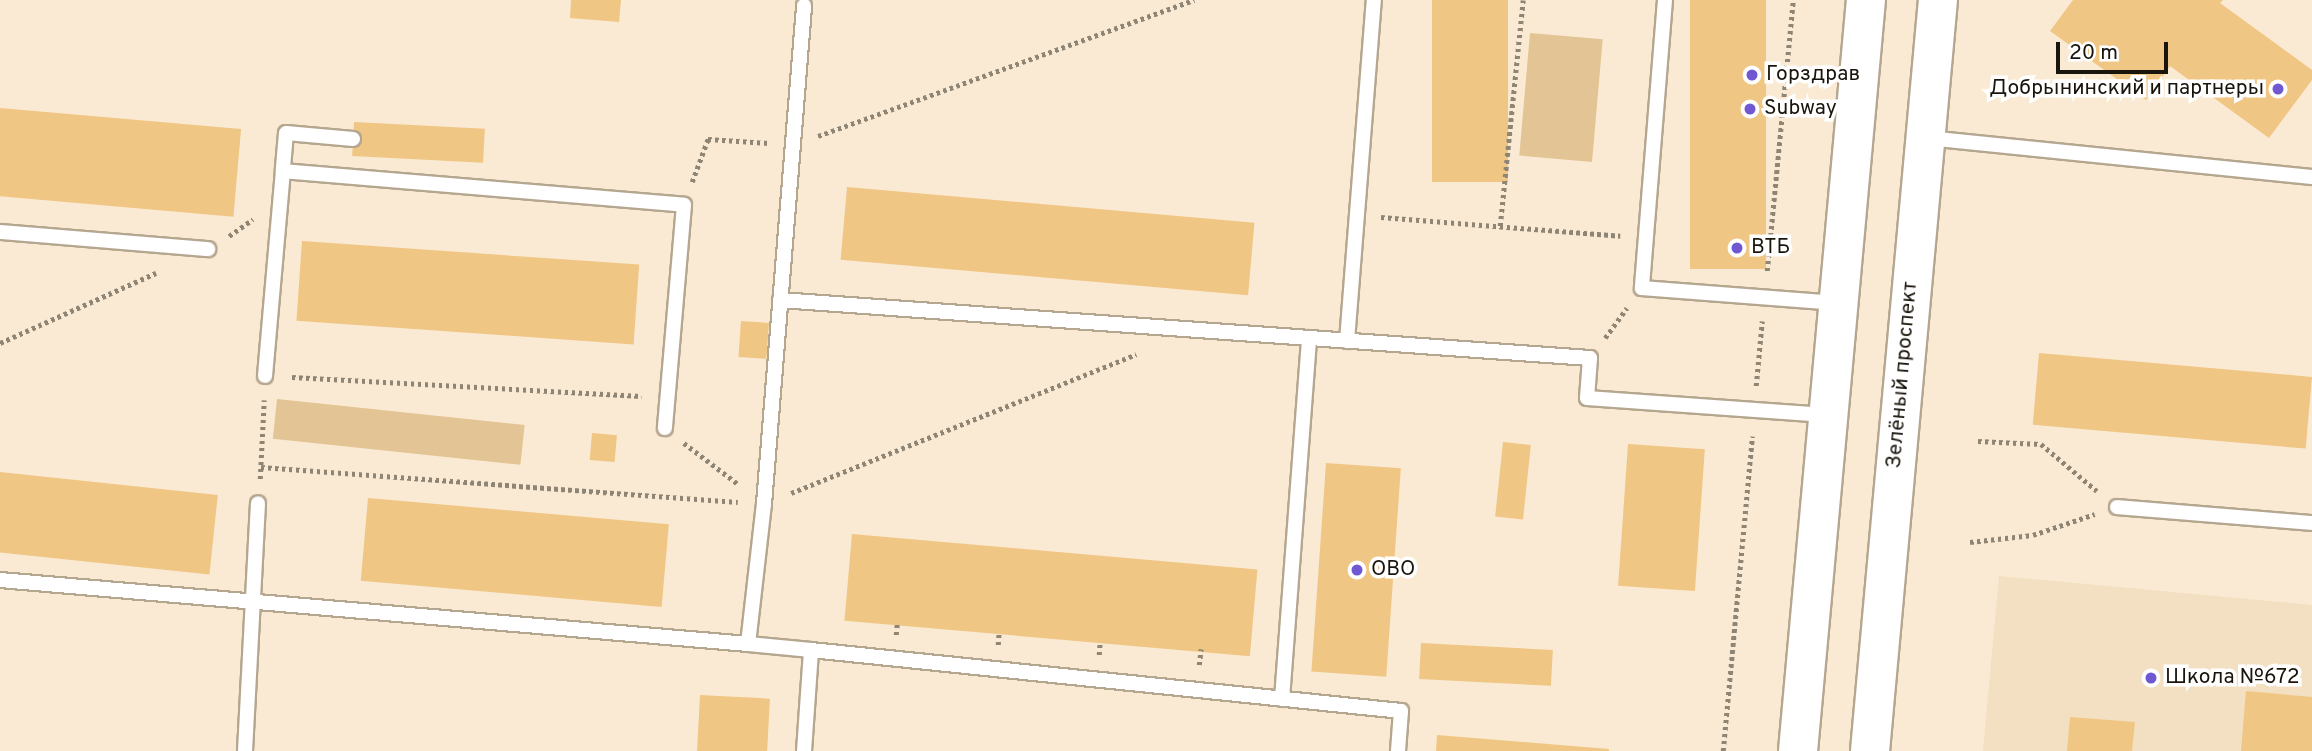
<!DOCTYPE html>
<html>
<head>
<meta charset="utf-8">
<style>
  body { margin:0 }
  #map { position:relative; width:2312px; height:751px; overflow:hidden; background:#faead3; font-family:Overpass,sans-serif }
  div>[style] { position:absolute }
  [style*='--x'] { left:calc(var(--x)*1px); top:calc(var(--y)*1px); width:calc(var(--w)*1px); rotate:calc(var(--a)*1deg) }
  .built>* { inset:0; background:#f3dfc1 }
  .green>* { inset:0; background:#e3c494; transform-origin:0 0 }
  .building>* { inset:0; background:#f0c685; transform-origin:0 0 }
  .path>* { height:4.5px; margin-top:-2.25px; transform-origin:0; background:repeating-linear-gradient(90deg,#8f8575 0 3.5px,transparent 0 7px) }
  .roads { filter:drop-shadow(2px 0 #b5a690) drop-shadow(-2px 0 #b5a690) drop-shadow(0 2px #b5a690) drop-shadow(0 -2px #b5a690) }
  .lane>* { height:14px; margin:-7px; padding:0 7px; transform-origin:7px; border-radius:7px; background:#fff }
  .secondary>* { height:38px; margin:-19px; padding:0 19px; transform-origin:19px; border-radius:19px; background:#fff }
  .dots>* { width:19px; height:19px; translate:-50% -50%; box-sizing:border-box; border:4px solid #fff; border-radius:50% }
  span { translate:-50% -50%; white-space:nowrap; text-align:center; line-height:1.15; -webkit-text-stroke:7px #fff; paint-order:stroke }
  .poi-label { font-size:21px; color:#19140c }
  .left { translate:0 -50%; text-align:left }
  .right { translate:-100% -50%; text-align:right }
  .street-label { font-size:21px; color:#19140c }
  .scale { position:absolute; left:2056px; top:42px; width:112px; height:32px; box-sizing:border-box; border:4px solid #19140c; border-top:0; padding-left:9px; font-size:21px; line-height:24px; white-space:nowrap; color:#19140c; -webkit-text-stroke:5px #fff; paint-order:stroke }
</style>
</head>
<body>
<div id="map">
  <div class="built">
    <i style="clip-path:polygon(1999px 576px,2312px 605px,2312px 751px,1983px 751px)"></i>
  </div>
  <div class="green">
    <i style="left:1530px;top:33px;width:73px;height:123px;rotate:5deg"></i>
    <i style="left:277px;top:399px;width:249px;height:40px;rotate:6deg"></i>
  </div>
  <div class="building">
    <i style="clip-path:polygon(571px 0,621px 0,619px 22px,570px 18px)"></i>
    <i style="left:1432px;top:0;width:76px;height:182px"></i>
    <i style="left:1690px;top:0;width:76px;height:269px"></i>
    <i style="clip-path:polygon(2073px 0,2223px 0,2220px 3px,2312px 70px,2312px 80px,2269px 138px,2170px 66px,2146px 100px,2050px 31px)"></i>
    <i style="left:0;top:108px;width:242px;height:88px;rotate:5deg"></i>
    <i style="left:354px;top:122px;width:131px;height:34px;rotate:3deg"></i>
    <i style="left:847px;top:187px;width:409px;height:73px;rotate:5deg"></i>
    <i style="left:302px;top:241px;width:338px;height:80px;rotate:4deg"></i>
    <i style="left:741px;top:321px;width:28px;height:36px;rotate:4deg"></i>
    <i style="left:2039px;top:353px;width:274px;height:72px;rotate:5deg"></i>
    <i style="left:592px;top:433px;width:25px;height:27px;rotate:5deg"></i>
    <i style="left:1503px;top:442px;width:28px;height:75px;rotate:6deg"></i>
    <i style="left:1628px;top:444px;width:77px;height:142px;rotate:4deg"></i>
    <i style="left:1326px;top:463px;width:75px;height:209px;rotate:4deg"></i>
    <i style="left:0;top:472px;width:219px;height:80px;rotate:6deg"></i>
    <i style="left:368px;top:498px;width:302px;height:83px;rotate:5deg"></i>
    <i style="left:852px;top:534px;width:407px;height:87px;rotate:5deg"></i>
    <i style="left:1421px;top:643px;width:132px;height:36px;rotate:3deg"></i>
    <i style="clip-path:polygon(2246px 691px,2312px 697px,2312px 751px,2241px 751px)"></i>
    <i style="left:700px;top:695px;width:70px;height:56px;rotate:3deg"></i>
    <i style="clip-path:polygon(2070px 717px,2135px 722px,2132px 751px,2067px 751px)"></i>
    <i style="clip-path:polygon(1437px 735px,1609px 749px,1609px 751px,1436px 751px)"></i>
  </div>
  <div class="path">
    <i style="--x:818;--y:136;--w:400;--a:-19.9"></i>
    <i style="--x:692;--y:182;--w:46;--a:-69.6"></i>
    <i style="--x:708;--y:139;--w:61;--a:3.8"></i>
    <i style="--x:1381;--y:217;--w:240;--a:4.5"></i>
    <i style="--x:1500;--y:226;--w:227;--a:-84.2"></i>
    <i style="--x:229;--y:236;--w:29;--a:-35"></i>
    <i style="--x:1767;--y:271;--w:272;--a:-84.5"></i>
    <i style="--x:1605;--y:338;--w:37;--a:-54"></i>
    <i style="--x:0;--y:343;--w:171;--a:-24.2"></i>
    <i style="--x:292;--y:377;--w:350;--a:3.1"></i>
    <i style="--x:1756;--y:386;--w:65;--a:-84.7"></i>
    <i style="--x:1978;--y:441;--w:63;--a:2.7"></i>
    <i style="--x:2041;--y:444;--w:73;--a:40"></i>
    <i style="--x:684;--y:443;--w:68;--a:37.2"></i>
    <i style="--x:261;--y:467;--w:478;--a:4.2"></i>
    <i style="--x:260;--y:479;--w:79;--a:-87.1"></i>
    <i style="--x:791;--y:493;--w:372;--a:-21.9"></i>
    <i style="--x:1970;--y:542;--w:63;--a:-6.3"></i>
    <i style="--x:2033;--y:535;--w:65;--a:-18.7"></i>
    <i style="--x:896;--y:635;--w:11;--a:-85"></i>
    <i style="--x:998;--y:645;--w:13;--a:-86"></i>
    <i style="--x:1099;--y:655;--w:14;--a:-86"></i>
    <i style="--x:1199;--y:665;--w:16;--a:-83"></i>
    <i style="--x:1723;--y:751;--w:316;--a:-84.7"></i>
  </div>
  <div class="roads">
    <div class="lane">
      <i style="--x:1665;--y:0;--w:289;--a:94.6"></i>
      <i style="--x:1642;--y:288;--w:195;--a:4.4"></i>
      <i style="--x:1927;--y:138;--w:387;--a:5.8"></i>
      <i style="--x:353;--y:139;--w:67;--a:-174.9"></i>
      <i style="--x:286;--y:133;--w:38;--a:95"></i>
      <i style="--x:283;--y:171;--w:402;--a:4.8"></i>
      <i style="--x:684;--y:205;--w:224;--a:94.9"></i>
      <i style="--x:0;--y:232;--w:209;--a:4.7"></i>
      <i style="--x:780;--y:300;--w:812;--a:4.1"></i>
      <i style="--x:1590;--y:358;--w:40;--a:94.3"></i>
      <i style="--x:1587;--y:398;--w:239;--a:4.1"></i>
      <i style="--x:1347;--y:341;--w:342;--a:-85.5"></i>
      <i style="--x:265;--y:376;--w:206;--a:-85"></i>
      <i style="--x:2117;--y:507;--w:196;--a:4.7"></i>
      <i style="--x:0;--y:580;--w:751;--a:4.89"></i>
      <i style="--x:811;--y:650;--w:593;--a:5.9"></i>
      <i style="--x:1401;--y:711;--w:40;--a:94.3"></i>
      <i style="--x:1282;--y:699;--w:362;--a:-85.7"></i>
      <i style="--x:245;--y:751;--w:248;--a:-87"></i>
      <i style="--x:804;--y:751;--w:101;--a:-86"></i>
      <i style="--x:811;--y:650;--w:63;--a:-174.6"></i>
      <i style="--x:748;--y:644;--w:141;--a:-83.5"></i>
      <i style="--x:764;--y:504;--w:500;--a:-85.4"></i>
    </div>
    <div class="secondary">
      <i style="--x:1798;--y:751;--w:754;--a:-84.83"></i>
      <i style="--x:1870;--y:751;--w:754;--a:-84.83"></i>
    </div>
  </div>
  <div class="dots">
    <i style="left:1752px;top:75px;background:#7058d2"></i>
    <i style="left:2278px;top:89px;background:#7058d2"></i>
    <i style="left:1750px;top:109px;background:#7058d2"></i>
    <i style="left:1737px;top:248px;background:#7058d2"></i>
    <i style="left:1357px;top:570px;background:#7058d2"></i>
    <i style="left:2151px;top:678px;background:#7058d2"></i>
  </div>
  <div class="poi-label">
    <span class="left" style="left:1766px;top:75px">Горздрав</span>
    <span class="right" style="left:2264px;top:89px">Добрынинский и партнеры</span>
    <span class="left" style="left:1764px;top:109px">Subway</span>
    <span class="left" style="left:1751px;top:248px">ВТБ</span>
    <span class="left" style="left:1371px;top:570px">ОВО</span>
    <span class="left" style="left:2165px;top:678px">Школа №672</span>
  </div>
  <div class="street-label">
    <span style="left:1903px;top:375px;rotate:-85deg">Зелёный проспект</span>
  </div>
  <div class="scale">20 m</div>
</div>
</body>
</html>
